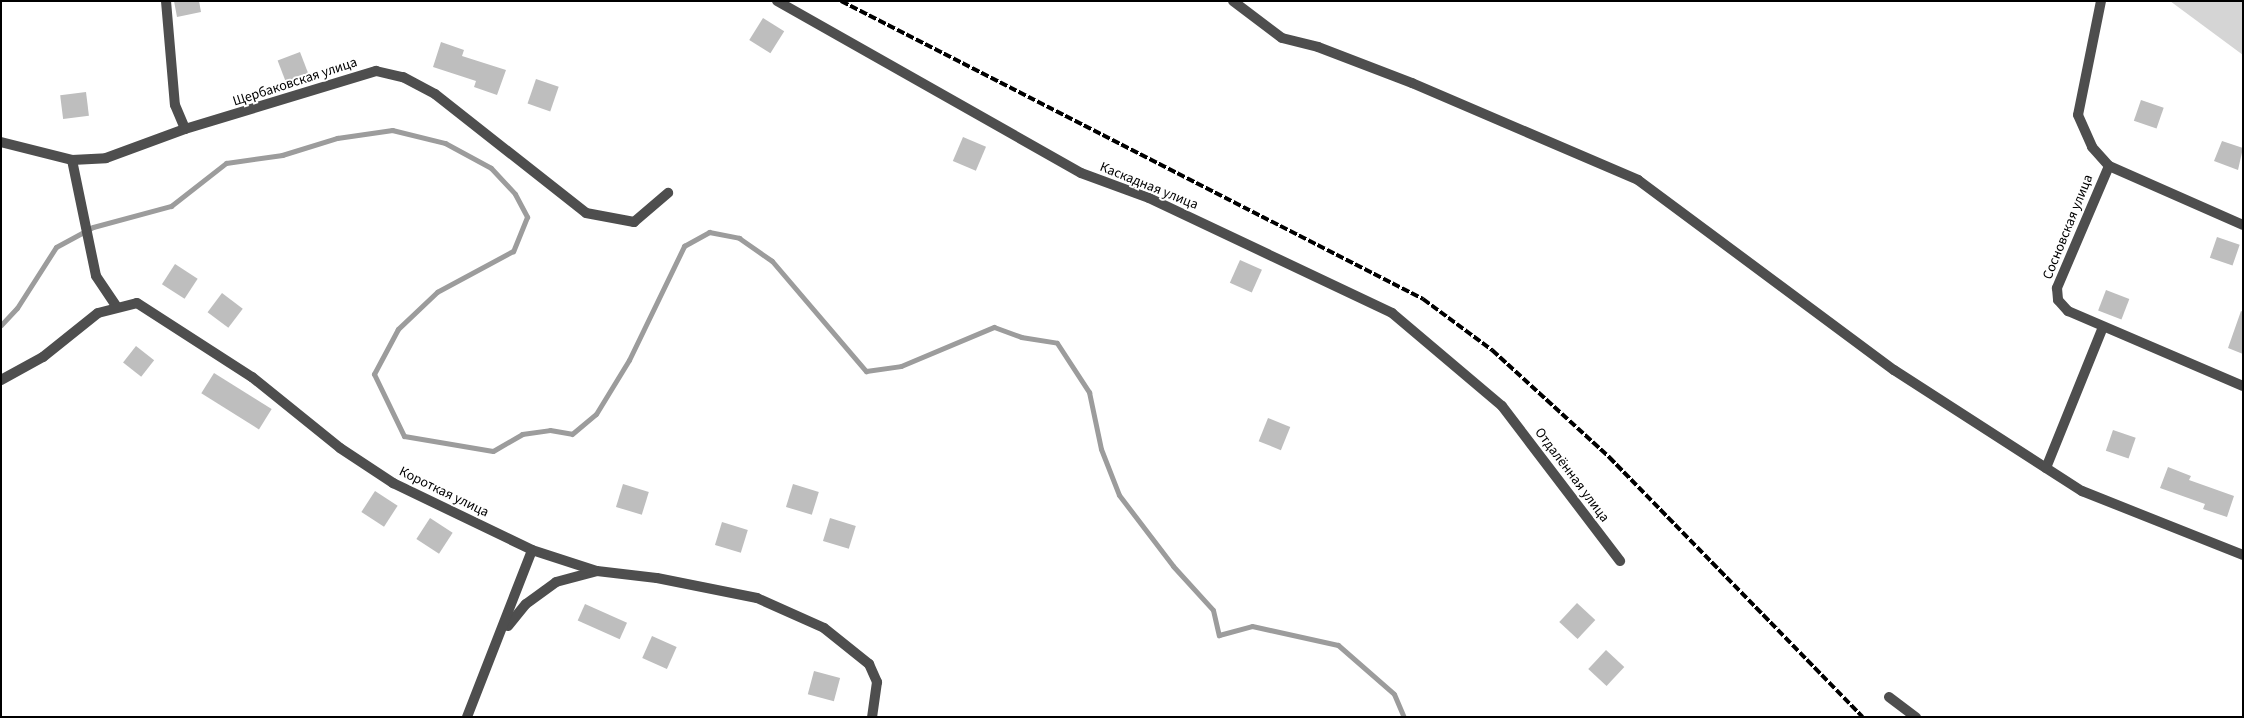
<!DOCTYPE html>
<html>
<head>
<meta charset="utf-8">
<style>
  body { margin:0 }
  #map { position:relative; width:2244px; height:718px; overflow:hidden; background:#fff; font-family:"Source Sans 3",sans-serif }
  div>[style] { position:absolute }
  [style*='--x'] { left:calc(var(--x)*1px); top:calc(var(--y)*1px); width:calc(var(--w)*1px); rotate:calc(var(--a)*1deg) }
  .green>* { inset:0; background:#d5d5d5 }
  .stream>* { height:5px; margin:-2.5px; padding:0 2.5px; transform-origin:2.5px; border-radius:2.5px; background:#9c9c9c }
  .building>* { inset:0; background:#bebebe; transform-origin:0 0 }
  .service>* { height:10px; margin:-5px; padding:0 5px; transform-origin:5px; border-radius:5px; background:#4e4e4e }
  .minor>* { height:10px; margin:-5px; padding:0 5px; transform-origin:5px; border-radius:5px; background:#4e4e4e }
  .rail>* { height:4px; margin-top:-2px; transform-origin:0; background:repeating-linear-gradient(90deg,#000 0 8px,transparent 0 10.5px) }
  span { translate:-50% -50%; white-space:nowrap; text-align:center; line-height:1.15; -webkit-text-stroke:4px #fff; paint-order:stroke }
  .street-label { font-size:14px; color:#000 }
  .frame { position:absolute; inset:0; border:2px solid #000; pointer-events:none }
</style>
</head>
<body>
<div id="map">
  <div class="green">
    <i style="clip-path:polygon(2170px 1px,2243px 1px,2243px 55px)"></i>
  </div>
  <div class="stream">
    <i style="--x:1;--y:325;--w:23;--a:-47"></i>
    <i style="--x:17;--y:308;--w:72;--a:-57.4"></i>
    <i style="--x:56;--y:247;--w:42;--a:-28.4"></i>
    <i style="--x:93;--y:227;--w:81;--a:-15.1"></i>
    <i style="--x:171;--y:206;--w:70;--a:-38"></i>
    <i style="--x:226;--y:163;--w:57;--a:-8.1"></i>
    <i style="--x:282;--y:155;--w:58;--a:-17.2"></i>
    <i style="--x:337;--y:138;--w:56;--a:-8.3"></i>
    <i style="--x:392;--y:130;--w:55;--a:13.8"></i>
    <i style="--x:445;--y:143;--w:52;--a:28.5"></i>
    <i style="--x:491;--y:168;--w:35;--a:47"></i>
    <i style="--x:515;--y:194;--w:26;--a:62"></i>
    <i style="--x:527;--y:217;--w:37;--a:112"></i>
    <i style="--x:513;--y:251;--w:86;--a:151.7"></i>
    <i style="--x:437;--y:292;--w:54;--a:136.5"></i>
    <i style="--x:398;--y:329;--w:51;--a:118.1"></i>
    <i style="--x:374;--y:374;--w:69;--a:64.2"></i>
    <i style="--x:404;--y:436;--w:90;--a:9.6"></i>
    <i style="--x:493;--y:451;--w:34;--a:-30"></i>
    <i style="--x:522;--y:434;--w:28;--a:-8"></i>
    <i style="--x:550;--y:430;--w:22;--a:10"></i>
    <i style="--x:572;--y:434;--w:31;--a:-40"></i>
    <i style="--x:596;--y:414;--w:63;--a:-58.6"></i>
    <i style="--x:629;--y:360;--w:127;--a:-64.2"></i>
    <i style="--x:684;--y:246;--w:29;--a:-29"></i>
    <i style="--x:709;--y:232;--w:31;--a:11"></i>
    <i style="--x:739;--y:238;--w:40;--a:34.9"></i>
    <i style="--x:772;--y:261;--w:145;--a:49.5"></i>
    <i style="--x:866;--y:371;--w:35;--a:-8"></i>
    <i style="--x:901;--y:366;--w:101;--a:-22.8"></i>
    <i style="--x:994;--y:327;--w:29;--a:20"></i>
    <i style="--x:1021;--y:337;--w:36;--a:9"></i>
    <i style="--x:1057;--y:343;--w:59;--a:56.9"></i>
    <i style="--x:1089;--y:392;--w:58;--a:78.1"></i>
    <i style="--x:1101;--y:449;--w:49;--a:68.6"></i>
    <i style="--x:1119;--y:495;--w:89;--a:52.7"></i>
    <i style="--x:1173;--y:566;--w:59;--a:47.7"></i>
    <i style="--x:1213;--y:610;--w:26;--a:77"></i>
    <i style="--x:1219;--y:635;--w:34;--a:-15"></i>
    <i style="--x:1252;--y:626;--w:88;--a:12.5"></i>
    <i style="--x:1338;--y:645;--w:74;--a:41.2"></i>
    <i style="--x:1394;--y:694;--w:25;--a:67"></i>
  </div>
  <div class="building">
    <i style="clip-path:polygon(174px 1px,199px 1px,201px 12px,177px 17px)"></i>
    <i style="left:763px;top:18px;width:25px;height:26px;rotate:32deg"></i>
    <i style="clip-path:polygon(441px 42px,464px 50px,462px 56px,506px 70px,497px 95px,474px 87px,476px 81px,433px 67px)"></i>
    <i style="left:300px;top:52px;width:26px;height:24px;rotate:69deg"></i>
    <i style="left:536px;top:79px;width:24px;height:26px;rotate:19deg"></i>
    <i style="left:86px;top:92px;width:24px;height:26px;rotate:83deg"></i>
    <i style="left:2141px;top:100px;width:24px;height:22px;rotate:19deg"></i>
    <i style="left:963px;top:137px;width:25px;height:26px;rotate:23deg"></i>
    <i style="clip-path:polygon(2222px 141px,2243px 148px,2238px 170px,2214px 161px)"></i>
    <i style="left:2217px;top:237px;width:24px;height:22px;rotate:19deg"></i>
    <i style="left:1240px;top:260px;width:24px;height:25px;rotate:24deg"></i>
    <i style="left:175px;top:264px;width:27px;height:24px;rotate:33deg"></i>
    <i style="left:2106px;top:290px;width:25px;height:22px;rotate:21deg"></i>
    <i style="left:222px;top:293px;width:26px;height:24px;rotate:37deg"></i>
    <i style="clip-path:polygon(2241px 311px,2243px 312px,2243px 354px,2228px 348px)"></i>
    <i style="left:136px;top:346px;width:23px;height:21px;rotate:38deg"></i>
    <i style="left:214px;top:373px;width:68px;height:24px;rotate:32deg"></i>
    <i style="left:1268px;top:418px;width:24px;height:25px;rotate:22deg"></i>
    <i style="left:2113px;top:430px;width:24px;height:22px;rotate:19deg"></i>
    <i style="clip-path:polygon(2168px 467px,2191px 476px,2189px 480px,2234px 496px,2227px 517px,2203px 509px,2205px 504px,2160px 488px)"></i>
    <i style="left:623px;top:484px;width:27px;height:24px;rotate:17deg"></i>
    <i style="left:793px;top:484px;width:27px;height:24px;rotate:17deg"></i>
    <i style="left:375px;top:491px;width:27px;height:25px;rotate:33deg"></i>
    <i style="left:430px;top:518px;width:27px;height:25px;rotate:33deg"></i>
    <i style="left:830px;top:518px;width:27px;height:24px;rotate:17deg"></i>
    <i style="left:722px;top:522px;width:27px;height:24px;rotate:17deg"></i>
    <i style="left:1577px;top:603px;width:25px;height:26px;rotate:43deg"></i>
    <i style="left:585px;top:604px;width:46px;height:18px;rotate:24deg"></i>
    <i style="left:652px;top:636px;width:27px;height:24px;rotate:24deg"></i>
    <i style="left:1606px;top:650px;width:25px;height:26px;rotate:43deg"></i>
    <i style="left:814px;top:671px;width:27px;height:24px;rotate:15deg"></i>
  </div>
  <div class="service">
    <i style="--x:166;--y:1;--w:104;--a:85.1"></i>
    <i style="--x:175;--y:105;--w:26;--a:67"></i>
    <i style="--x:508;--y:626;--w:28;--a:-51"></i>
    <i style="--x:526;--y:604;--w:37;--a:-36"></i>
    <i style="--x:556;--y:582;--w:42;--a:-15"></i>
    <i style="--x:467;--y:717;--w:179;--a:-68.7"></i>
  </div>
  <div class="minor">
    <i style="--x:777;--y:1;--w:349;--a:29.5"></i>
    <i style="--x:1081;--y:173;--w:72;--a:20.2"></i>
    <i style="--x:1149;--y:198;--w:269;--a:25.3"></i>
    <i style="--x:1392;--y:313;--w:144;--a:40.2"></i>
    <i style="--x:1502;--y:406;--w:195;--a:52.7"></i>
    <i style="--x:1233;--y:1;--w:61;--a:37.1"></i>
    <i style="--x:1282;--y:38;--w:37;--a:14"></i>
    <i style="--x:1318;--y:47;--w:101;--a:21"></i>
    <i style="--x:1412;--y:83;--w:246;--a:23.2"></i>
    <i style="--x:1638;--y:180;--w:319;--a:36.6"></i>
    <i style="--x:1894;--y:370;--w:224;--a:32.8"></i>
    <i style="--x:2082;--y:491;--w:173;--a:21.7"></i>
    <i style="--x:2101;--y:1;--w:116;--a:101.4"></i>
    <i style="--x:2078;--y:115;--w:35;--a:66"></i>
    <i style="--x:2092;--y:147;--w:25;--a:48"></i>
    <i style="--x:1;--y:142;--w:73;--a:14.2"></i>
    <i style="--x:72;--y:160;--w:34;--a:-3"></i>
    <i style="--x:106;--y:158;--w:84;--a:-20.2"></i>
    <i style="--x:185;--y:129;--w:200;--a:-16.9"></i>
    <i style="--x:376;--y:71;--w:28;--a:13"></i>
    <i style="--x:403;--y:77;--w:36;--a:28"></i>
    <i style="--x:435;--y:94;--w:192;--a:38.2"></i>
    <i style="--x:586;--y:213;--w:49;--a:10.6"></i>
    <i style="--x:634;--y:222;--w:45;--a:-40.5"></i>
    <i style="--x:72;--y:160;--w:118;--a:78.3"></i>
    <i style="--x:96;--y:276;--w:36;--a:56"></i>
    <i style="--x:2243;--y:225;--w:146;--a:-156.2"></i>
    <i style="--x:2109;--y:166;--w:133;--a:113.1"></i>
    <i style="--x:2057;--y:288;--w:12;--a:85"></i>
    <i style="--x:2058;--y:300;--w:15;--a:48"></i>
    <i style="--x:2068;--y:311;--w:190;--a:23.2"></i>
    <i style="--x:1;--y:380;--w:48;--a:-28.7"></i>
    <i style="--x:43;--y:357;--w:70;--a:-38.7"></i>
    <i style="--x:98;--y:313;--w:40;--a:-14.4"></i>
    <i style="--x:137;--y:303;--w:137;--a:32.8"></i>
    <i style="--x:252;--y:377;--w:113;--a:38.9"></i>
    <i style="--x:340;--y:448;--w:64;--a:33.4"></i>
    <i style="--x:393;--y:483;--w:154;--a:25.7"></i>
    <i style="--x:532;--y:550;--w:68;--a:17.9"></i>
    <i style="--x:597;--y:571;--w:60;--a:6.7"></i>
    <i style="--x:657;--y:578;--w:102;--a:11.3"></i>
    <i style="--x:757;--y:598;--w:73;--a:24.1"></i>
    <i style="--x:824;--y:628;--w:58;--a:38.7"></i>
    <i style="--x:869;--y:664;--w:20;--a:66"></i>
    <i style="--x:877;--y:682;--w:35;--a:98"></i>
    <i style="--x:2046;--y:468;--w:152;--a:-68"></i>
    <i style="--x:1889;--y:697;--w:34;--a:37"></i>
  </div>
  <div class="rail">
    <i style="--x:841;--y:1;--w:654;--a:27.11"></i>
    <i style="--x:1423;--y:299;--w:86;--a:36.5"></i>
    <i style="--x:1492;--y:350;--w:159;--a:42.4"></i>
    <i style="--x:1609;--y:457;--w:363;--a:45.7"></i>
  </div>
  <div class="street-label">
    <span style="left:295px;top:82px;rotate:-18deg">Щербаковская улица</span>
    <span style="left:1149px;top:186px;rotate:22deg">Каскадная улица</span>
    <span style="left:2068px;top:227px;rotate:-68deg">Сосновская улица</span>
    <span style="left:1572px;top:475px;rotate:53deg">Отдалённая улица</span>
    <span style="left:444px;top:492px;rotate:26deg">Короткая улица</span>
  </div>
  <div class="frame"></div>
</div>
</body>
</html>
